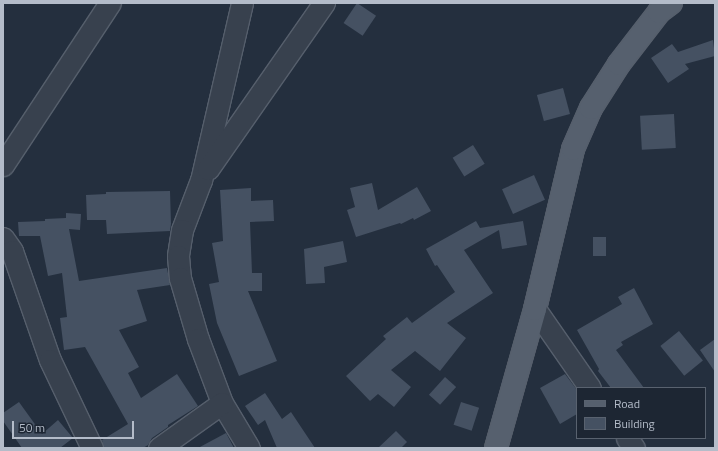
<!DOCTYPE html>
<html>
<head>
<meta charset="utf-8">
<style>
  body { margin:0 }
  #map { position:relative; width:718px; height:451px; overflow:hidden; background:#242f3e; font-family:"Titillium Web",sans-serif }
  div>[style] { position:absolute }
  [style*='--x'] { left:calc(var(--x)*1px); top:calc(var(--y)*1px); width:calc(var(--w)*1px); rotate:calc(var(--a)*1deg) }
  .building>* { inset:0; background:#455162; transform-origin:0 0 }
  .roads { filter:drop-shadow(1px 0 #565f6c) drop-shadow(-1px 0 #565f6c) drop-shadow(0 1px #565f6c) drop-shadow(0 -1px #565f6c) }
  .minor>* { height:21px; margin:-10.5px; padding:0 10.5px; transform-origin:10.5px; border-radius:10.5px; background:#38414e }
  .major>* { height:22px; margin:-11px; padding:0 11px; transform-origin:11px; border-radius:11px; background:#56606e }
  span { translate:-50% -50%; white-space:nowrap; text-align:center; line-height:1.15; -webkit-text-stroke:3px #1d2633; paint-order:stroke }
  .frame { position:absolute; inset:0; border:4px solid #b4bcc9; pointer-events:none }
  .legend { position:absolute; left:576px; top:387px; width:130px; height:52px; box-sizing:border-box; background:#1d2633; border:1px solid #59626f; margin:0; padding:5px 7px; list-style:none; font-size:12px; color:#b4bcc9 }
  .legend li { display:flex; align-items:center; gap:8px; height:20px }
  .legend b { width:20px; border:1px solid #59626f }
  .scale { position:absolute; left:12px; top:421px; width:122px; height:18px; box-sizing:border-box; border:2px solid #b4bcc9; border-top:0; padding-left:5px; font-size:12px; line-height:14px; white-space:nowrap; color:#b4bcc9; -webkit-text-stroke:3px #1d2633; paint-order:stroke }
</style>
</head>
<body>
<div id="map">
  <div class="building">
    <i style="left:357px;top:3px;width:23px;height:24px;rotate:34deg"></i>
    <i style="clip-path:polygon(713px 40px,715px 56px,685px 64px,689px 69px,668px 83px,651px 58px,672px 44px,678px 52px)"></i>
    <i style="left:563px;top:88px;width:27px;height:27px;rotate:75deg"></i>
    <i style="left:674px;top:114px;width:34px;height:34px;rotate:87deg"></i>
    <i style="left:473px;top:145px;width:22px;height:24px;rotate:58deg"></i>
    <i style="left:534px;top:175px;width:27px;height:35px;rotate:66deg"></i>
    <i style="clip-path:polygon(372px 183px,378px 210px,417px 187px,431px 211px,414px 220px,413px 218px,401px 224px,400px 223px,356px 237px,347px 210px,355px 207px,350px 188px)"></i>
    <i style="clip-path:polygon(251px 188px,251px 201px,273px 200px,274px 221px,250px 222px,252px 273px,262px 273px,262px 291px,248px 291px,277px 361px,239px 376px,217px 323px,209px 284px,219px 282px,212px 243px,223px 241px,220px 190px)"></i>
    <i style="clip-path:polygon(170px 191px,171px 224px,170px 231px,107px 234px,106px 220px,87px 220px,86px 195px,106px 194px,106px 192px)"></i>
    <i style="clip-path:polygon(66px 213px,81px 214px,80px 230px,69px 229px,79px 281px,167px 268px,170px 285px,137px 290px,147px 321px,119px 330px,139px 367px,128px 373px,141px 398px,177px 374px,198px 406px,168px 425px,168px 427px,152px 438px,148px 445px,143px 448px,104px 448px,102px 440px,128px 424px,85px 347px,64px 350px,60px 318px,67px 317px,62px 273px,48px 276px,40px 236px,19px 236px,18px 222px,45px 221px,45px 219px,66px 218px)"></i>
    <i style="clip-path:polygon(476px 221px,480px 228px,523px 221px,527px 245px,502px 249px,499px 230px,464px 250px,493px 293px,447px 323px,466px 338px,440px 371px,415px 351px,391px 370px,411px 387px,394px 407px,378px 394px,370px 401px,346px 376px,386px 339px,383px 336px,407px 317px,412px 323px,455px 292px,437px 265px,435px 266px,426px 249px)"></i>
    <i style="left:593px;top:237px;width:13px;height:19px"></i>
    <i style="clip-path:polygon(343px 241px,347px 262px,324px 267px,325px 283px,306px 284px,304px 249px)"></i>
    <i style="clip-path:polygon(634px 288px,653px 324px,621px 342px,623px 345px,616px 350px,644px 388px,611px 388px,598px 371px,599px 369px,577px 330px,622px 304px,618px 297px)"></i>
    <i style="left:679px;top:331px;width:38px;height:24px;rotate:51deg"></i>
    <i style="clip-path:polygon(715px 339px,715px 372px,700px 350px)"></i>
    <i style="clip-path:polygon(565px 374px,577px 390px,577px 414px,560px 424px,540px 388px)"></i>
    <i style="left:445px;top:377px;width:15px;height:24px;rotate:42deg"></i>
    <i style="clip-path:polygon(265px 393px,282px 419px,291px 412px,315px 448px,277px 448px,265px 420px,258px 425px,245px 406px)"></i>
    <i style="clip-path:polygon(19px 402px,42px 434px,58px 420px,73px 438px,60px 448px,22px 448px,3px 421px,3px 413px)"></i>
    <i style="left:461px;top:402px;width:19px;height:24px;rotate:18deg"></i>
    <i style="clip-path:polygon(396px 431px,407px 442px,401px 448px,378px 448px)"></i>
    <i style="clip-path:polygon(226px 433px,234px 448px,198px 448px)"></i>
  </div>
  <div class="roads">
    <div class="minor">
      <i style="--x:242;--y:3;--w:182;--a:103"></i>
      <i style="--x:201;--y:180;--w:53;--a:110.8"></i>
      <i style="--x:182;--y:230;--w:26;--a:99"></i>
      <i style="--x:178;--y:256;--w:22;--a:85"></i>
      <i style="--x:180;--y:278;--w:64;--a:73.6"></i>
      <i style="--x:198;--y:339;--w:68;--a:69.4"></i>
      <i style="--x:222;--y:403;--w:52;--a:59"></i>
      <i style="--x:3;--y:165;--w:194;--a:-56.6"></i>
      <i style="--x:208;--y:169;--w:203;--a:-55.1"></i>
      <i style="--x:3;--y:238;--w:16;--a:55"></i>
      <i style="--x:12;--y:251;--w:115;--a:70.8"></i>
      <i style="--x:50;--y:360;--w:98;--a:64.5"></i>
      <i style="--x:535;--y:309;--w:96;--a:55.2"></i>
      <i style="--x:627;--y:438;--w:12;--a:55"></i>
      <i style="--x:159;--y:448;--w:77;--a:-35.5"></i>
    </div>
    <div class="major">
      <i style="--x:496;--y:448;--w:144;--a:-74.3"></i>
      <i style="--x:535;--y:309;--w:164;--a:-76.6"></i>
      <i style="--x:573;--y:149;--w:45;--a:-66.3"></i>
      <i style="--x:591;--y:108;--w:52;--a:-57.5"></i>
      <i style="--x:619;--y:64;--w:66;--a:-52.4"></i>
      <i style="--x:659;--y:12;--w:15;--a:-37"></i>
    </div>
  </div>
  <div class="frame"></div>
  <ul class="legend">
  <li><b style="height:5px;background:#56606e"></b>Road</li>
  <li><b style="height:11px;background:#455162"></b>Building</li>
  </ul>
  <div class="scale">50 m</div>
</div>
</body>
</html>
